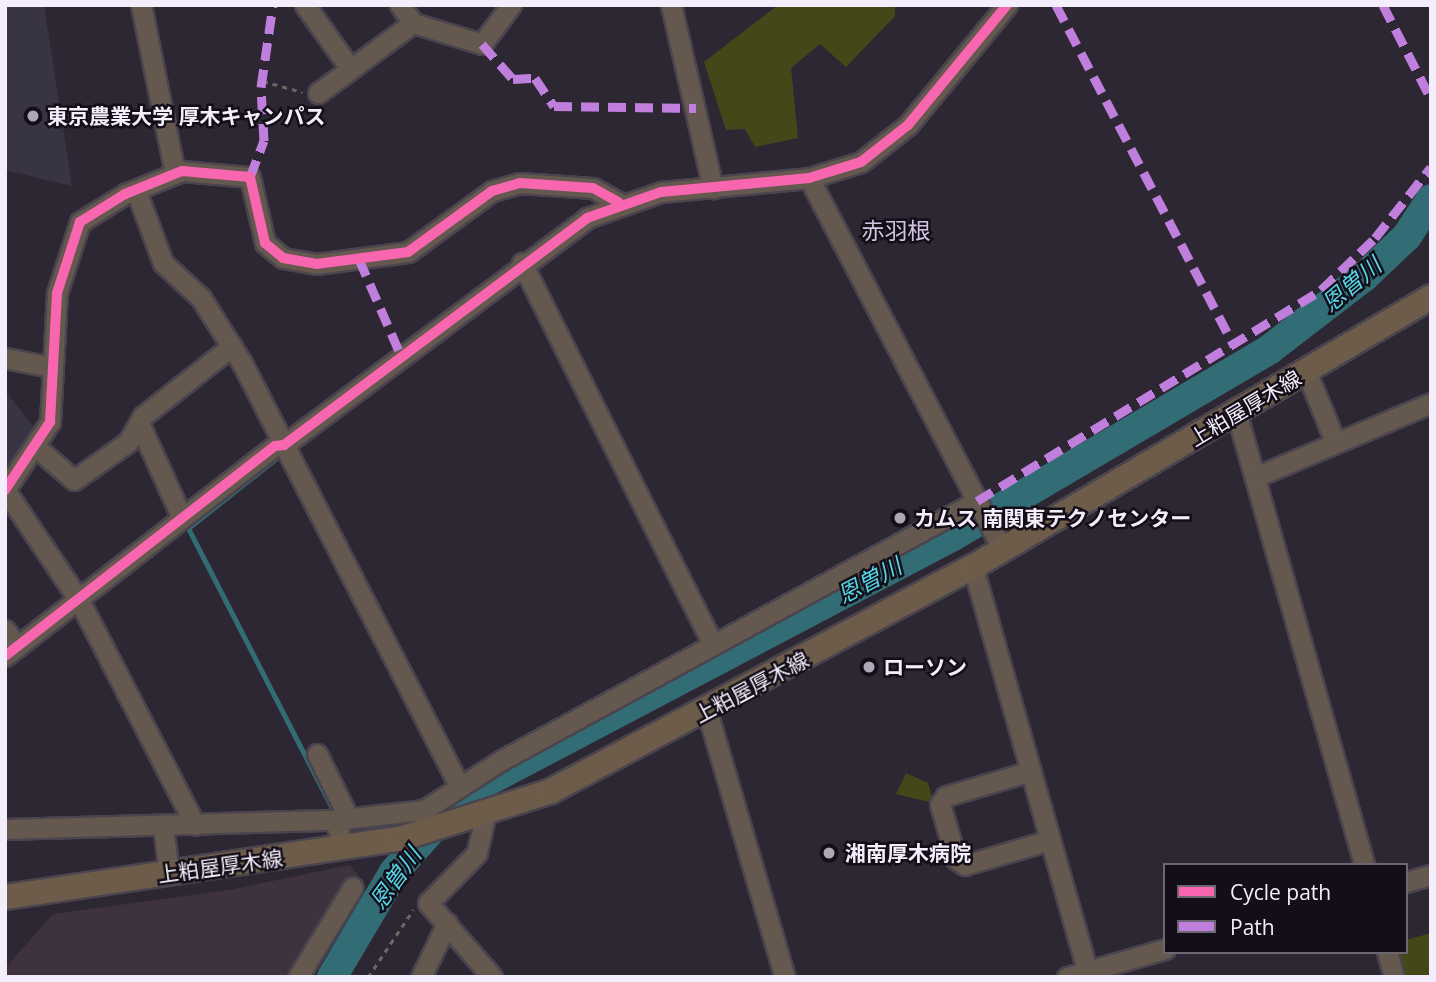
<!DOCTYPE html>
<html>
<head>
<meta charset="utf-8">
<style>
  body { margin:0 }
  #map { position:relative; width:1436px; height:982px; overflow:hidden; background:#2d2733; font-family:"Open Sans","Noto Sans JP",sans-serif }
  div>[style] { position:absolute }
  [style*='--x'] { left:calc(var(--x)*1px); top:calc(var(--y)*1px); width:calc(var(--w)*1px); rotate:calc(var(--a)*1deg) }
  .commercial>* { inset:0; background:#3e323f }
  .education>* { inset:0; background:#383444 }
  .green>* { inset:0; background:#444718 }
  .stream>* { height:5px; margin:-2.5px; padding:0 2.5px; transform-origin:2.5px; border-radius:2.5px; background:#326d76 }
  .river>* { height:30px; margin:-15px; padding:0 15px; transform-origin:15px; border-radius:15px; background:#326d76 }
  .path>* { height:2.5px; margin-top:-1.25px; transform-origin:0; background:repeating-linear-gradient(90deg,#6e6663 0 5px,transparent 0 10px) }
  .roads { filter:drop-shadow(2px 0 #49444e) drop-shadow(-2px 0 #49444e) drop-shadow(0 2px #49444e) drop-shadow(0 -2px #49444e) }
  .minor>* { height:19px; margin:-9.5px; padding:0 9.5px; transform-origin:9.5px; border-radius:9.5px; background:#65584e }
  .major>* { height:24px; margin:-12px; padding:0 12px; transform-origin:12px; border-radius:12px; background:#6e5c4a }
  .quiet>* { height:9px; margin-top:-4.5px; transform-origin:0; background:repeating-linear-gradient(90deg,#c07fdc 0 18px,transparent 0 27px) }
  .cycleway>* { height:10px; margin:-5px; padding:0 5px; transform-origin:5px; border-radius:5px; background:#f766af }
  .dots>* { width:19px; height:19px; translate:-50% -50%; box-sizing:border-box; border:4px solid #130e18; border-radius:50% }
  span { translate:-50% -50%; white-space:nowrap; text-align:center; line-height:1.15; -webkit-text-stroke:5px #130e18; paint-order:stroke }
  .poi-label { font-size:21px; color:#f4edfc; font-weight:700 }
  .left { translate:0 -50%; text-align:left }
  .street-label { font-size:21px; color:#f4edfc }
  .neighbourhood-label { font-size:23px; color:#d2c4e1 }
  .water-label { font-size:23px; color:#56d7e7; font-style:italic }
  .frame { position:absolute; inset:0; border:7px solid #f4edfc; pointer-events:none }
  .legend { position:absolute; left:1163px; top:863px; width:245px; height:91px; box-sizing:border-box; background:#130e18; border:2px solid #6d6773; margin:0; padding:9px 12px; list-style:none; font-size:21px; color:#f4edfc }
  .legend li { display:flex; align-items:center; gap:14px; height:35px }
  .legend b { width:35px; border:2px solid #6d6773 }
</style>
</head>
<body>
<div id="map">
  <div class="commercial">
    <i style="clip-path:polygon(350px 865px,358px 875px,295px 977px,5px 977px,5px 968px,53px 914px,229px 890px)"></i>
  </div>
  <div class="education">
    <i style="clip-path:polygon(5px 5px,44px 5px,72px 186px,5px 170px)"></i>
    <i style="clip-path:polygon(5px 391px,34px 427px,5px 476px)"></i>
  </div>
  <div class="green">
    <i style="clip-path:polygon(778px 5px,895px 5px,895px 16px,846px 67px,820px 44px,791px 68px,798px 138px,755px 147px,745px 129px,726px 130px,704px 62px)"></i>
    <i style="clip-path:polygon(906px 773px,928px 783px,934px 803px,896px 794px)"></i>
    <i style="clip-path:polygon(1431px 933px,1431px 977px,1400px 977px,1393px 952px,1406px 952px,1406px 940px)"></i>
  </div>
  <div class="stream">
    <i style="--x:279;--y:456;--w:116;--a:141.6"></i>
    <i style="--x:188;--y:528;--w:317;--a:62.8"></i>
  </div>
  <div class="river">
    <i style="--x:332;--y:977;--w:122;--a:-59.4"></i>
    <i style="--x:394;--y:872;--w:104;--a:-48.5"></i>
    <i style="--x:463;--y:794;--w:554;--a:-27.77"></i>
    <i style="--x:953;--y:536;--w:368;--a:-30.5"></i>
    <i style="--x:1270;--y:349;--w:118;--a:-37.5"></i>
    <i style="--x:1364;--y:277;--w:59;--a:-43.6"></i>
    <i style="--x:1407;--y:236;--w:44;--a:-57"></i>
  </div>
  <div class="path">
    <i style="--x:263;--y:81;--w:41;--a:15.8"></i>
    <i style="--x:368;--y:977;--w:81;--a:-56.1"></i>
  </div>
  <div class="roads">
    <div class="minor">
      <i style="--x:141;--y:5;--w:172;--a:78.6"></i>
      <i style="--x:305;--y:5;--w:76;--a:54.6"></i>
      <i style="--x:400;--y:5;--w:22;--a:54"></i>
      <i style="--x:671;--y:5;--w:188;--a:77.1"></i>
      <i style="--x:318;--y:93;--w:118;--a:-36.4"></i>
      <i style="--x:413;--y:23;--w:72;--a:16.9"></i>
      <i style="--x:482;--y:44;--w:49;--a:-53.4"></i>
      <i style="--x:809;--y:178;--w:418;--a:62.5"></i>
      <i style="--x:137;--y:193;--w:75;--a:69.6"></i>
      <i style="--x:163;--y:263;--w:52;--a:42.6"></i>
      <i style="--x:201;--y:298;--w:77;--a:57.8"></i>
      <i style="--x:242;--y:363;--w:475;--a:62.8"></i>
      <i style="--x:522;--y:263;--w:426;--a:63.4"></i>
      <i style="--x:5;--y:358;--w:47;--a:11.1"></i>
      <i style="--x:1306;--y:371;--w:74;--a:67.6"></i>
      <i style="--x:1237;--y:415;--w:468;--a:74.2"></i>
      <i style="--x:139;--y:423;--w:104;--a:65.6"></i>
      <i style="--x:37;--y:448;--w:49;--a:40.9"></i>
      <i style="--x:74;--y:480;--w:66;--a:-35.1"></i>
      <i style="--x:128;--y:442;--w:30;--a:-60"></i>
      <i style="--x:143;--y:416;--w:113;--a:-38.2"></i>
      <i style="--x:1255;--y:477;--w:191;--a:-22.8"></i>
      <i style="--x:5;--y:490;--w:82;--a:-56.5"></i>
      <i style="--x:50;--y:422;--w:129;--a:-86.9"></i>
      <i style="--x:57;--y:293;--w:75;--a:-72.1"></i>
      <i style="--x:80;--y:222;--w:53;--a:-31.9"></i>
      <i style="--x:125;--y:194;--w:61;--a:-22"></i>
      <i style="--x:182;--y:171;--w:68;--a:5"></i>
      <i style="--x:250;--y:177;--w:68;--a:77.2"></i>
      <i style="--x:265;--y:243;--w:23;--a:40"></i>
      <i style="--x:283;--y:258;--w:34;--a:10"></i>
      <i style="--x:316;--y:264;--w:93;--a:-7.4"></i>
      <i style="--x:408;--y:252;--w:104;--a:-36"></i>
      <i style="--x:492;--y:191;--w:29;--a:-16"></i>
      <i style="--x:520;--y:183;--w:73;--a:3.9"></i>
      <i style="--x:593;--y:188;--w:29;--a:29"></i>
      <i style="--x:5;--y:490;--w:133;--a:56.1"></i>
      <i style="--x:79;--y:600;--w:253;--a:62.7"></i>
      <i style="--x:973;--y:567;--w:426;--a:74.2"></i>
      <i style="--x:5;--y:630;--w:21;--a:53"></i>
      <i style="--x:5;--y:656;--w:342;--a:-37.9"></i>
      <i style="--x:275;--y:446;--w:9;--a:-6"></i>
      <i style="--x:284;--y:445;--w:379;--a:-36.8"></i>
      <i style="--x:587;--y:218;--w:78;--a:-19.4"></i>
      <i style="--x:661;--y:192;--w:149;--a:-5.4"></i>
      <i style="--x:809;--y:178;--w:54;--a:-17.1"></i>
      <i style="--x:861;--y:162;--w:60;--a:-38.2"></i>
      <i style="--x:908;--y:125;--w:156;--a:-50.5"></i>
      <i style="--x:707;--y:711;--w:277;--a:73.7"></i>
      <i style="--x:317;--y:754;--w:72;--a:63.8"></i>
      <i style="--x:1031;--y:771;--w:89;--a:163.6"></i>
      <i style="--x:946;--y:796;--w:10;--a:127"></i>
      <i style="--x:940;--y:804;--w:57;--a:73.8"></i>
      <i style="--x:956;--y:859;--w:11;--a:34"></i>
      <i style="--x:965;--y:865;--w:89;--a:-16.4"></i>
      <i style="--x:485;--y:817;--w:37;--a:103"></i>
      <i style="--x:477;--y:853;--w:70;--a:134.4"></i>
      <i style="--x:428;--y:903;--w:98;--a:49.1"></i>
      <i style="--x:334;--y:820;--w:91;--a:-6.3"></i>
      <i style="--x:424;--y:810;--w:93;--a:-32.7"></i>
      <i style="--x:502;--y:760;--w:541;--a:-28.6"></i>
      <i style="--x:163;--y:826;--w:47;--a:82.7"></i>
      <i style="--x:5;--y:829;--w:329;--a:-1.6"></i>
      <i style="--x:334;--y:820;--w:13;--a:67"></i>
      <i style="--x:1406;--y:882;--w:26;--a:-16"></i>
      <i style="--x:1387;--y:952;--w:26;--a:74"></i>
      <i style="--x:298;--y:977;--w:105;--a:-58.6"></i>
      <i style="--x:421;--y:977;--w:60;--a:-64.3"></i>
      <i style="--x:1067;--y:977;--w:102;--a:-15.9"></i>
    </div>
    <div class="major">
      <i style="--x:5;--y:897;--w:399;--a:-8.4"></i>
      <i style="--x:400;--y:839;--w:158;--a:-17.6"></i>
      <i style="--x:551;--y:791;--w:478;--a:-28"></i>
      <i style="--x:973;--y:567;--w:532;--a:-30.52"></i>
    </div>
  </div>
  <div class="quiet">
    <i style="--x:1056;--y:5;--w:385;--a:62.4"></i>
    <i style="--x:1383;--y:5;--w:106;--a:62.9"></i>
    <i style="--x:482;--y:44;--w:47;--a:48.5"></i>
    <i style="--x:513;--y:79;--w:22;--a:-3"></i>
    <i style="--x:535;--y:78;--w:34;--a:56"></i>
    <i style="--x:554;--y:106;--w:142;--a:0.8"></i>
    <i style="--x:250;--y:177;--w:39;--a:-69"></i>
    <i style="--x:264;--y:141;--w:54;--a:-93.2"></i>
    <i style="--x:261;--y:87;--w:83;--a:-81.7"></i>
    <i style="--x:359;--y:259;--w:108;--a:66.5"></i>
    <i style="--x:977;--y:501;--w:404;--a:-31.5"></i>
    <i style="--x:1321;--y:290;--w:75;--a:-43.9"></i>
    <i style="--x:1375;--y:238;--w:90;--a:-51.7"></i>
  </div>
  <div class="cycleway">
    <i style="--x:5;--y:490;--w:82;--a:-56.5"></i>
    <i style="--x:50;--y:422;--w:129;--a:-86.9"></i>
    <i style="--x:57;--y:293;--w:75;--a:-72.1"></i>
    <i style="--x:80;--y:222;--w:53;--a:-31.9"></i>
    <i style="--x:125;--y:194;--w:61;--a:-22"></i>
    <i style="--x:182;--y:171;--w:68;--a:5"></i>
    <i style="--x:250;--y:177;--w:68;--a:77.2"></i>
    <i style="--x:265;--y:243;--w:23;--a:40"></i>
    <i style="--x:283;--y:258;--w:34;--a:10"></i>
    <i style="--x:316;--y:264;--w:93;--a:-7.4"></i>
    <i style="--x:408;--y:252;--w:104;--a:-36"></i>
    <i style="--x:492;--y:191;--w:29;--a:-16"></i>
    <i style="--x:520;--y:183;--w:73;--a:3.9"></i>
    <i style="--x:593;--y:188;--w:29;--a:29"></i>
    <i style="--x:5;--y:656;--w:342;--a:-37.9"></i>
    <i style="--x:275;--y:446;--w:9;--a:-6"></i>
    <i style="--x:284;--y:445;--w:379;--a:-36.8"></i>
    <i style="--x:587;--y:218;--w:78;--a:-19.4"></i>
    <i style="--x:661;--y:192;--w:149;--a:-5.4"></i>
    <i style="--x:809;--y:178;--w:54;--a:-17.1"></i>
    <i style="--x:861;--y:162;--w:60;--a:-38.2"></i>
    <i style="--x:908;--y:125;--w:156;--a:-50.5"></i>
  </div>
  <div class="dots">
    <i style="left:33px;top:116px;background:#aea8b6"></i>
    <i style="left:900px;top:518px;background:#aea8b6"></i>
    <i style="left:869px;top:667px;background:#aea8b6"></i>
    <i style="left:829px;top:853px;background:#aea8b6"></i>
  </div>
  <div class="poi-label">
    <span class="left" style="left:47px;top:116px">東京農業大学 厚木キャンパス</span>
    <span class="left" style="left:914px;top:518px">カムス 南関東テクノセンター</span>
    <span class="left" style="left:883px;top:667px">ローソン</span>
    <span class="left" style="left:845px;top:853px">湘南厚木病院</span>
  </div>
  <div class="street-label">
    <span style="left:1245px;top:408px;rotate:-31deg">上粕屋厚木線</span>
    <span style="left:751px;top:687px;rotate:-28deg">上粕屋厚木線</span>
    <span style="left:220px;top:866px;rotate:-8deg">上粕屋厚木線</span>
  </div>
  <div class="neighbourhood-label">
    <span style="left:896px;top:230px">赤羽根</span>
  </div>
  <div class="water-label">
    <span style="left:1351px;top:284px;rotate:-40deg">恩曽川</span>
    <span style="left:869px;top:580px;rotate:-28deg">恩曽川</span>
    <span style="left:395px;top:878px;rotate:-54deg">恩曽川</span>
  </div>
  <div class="frame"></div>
  <ul class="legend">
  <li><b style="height:9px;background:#f766af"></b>Cycle path</li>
  <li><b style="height:9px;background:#c07fdc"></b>Path</li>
  </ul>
</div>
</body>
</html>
